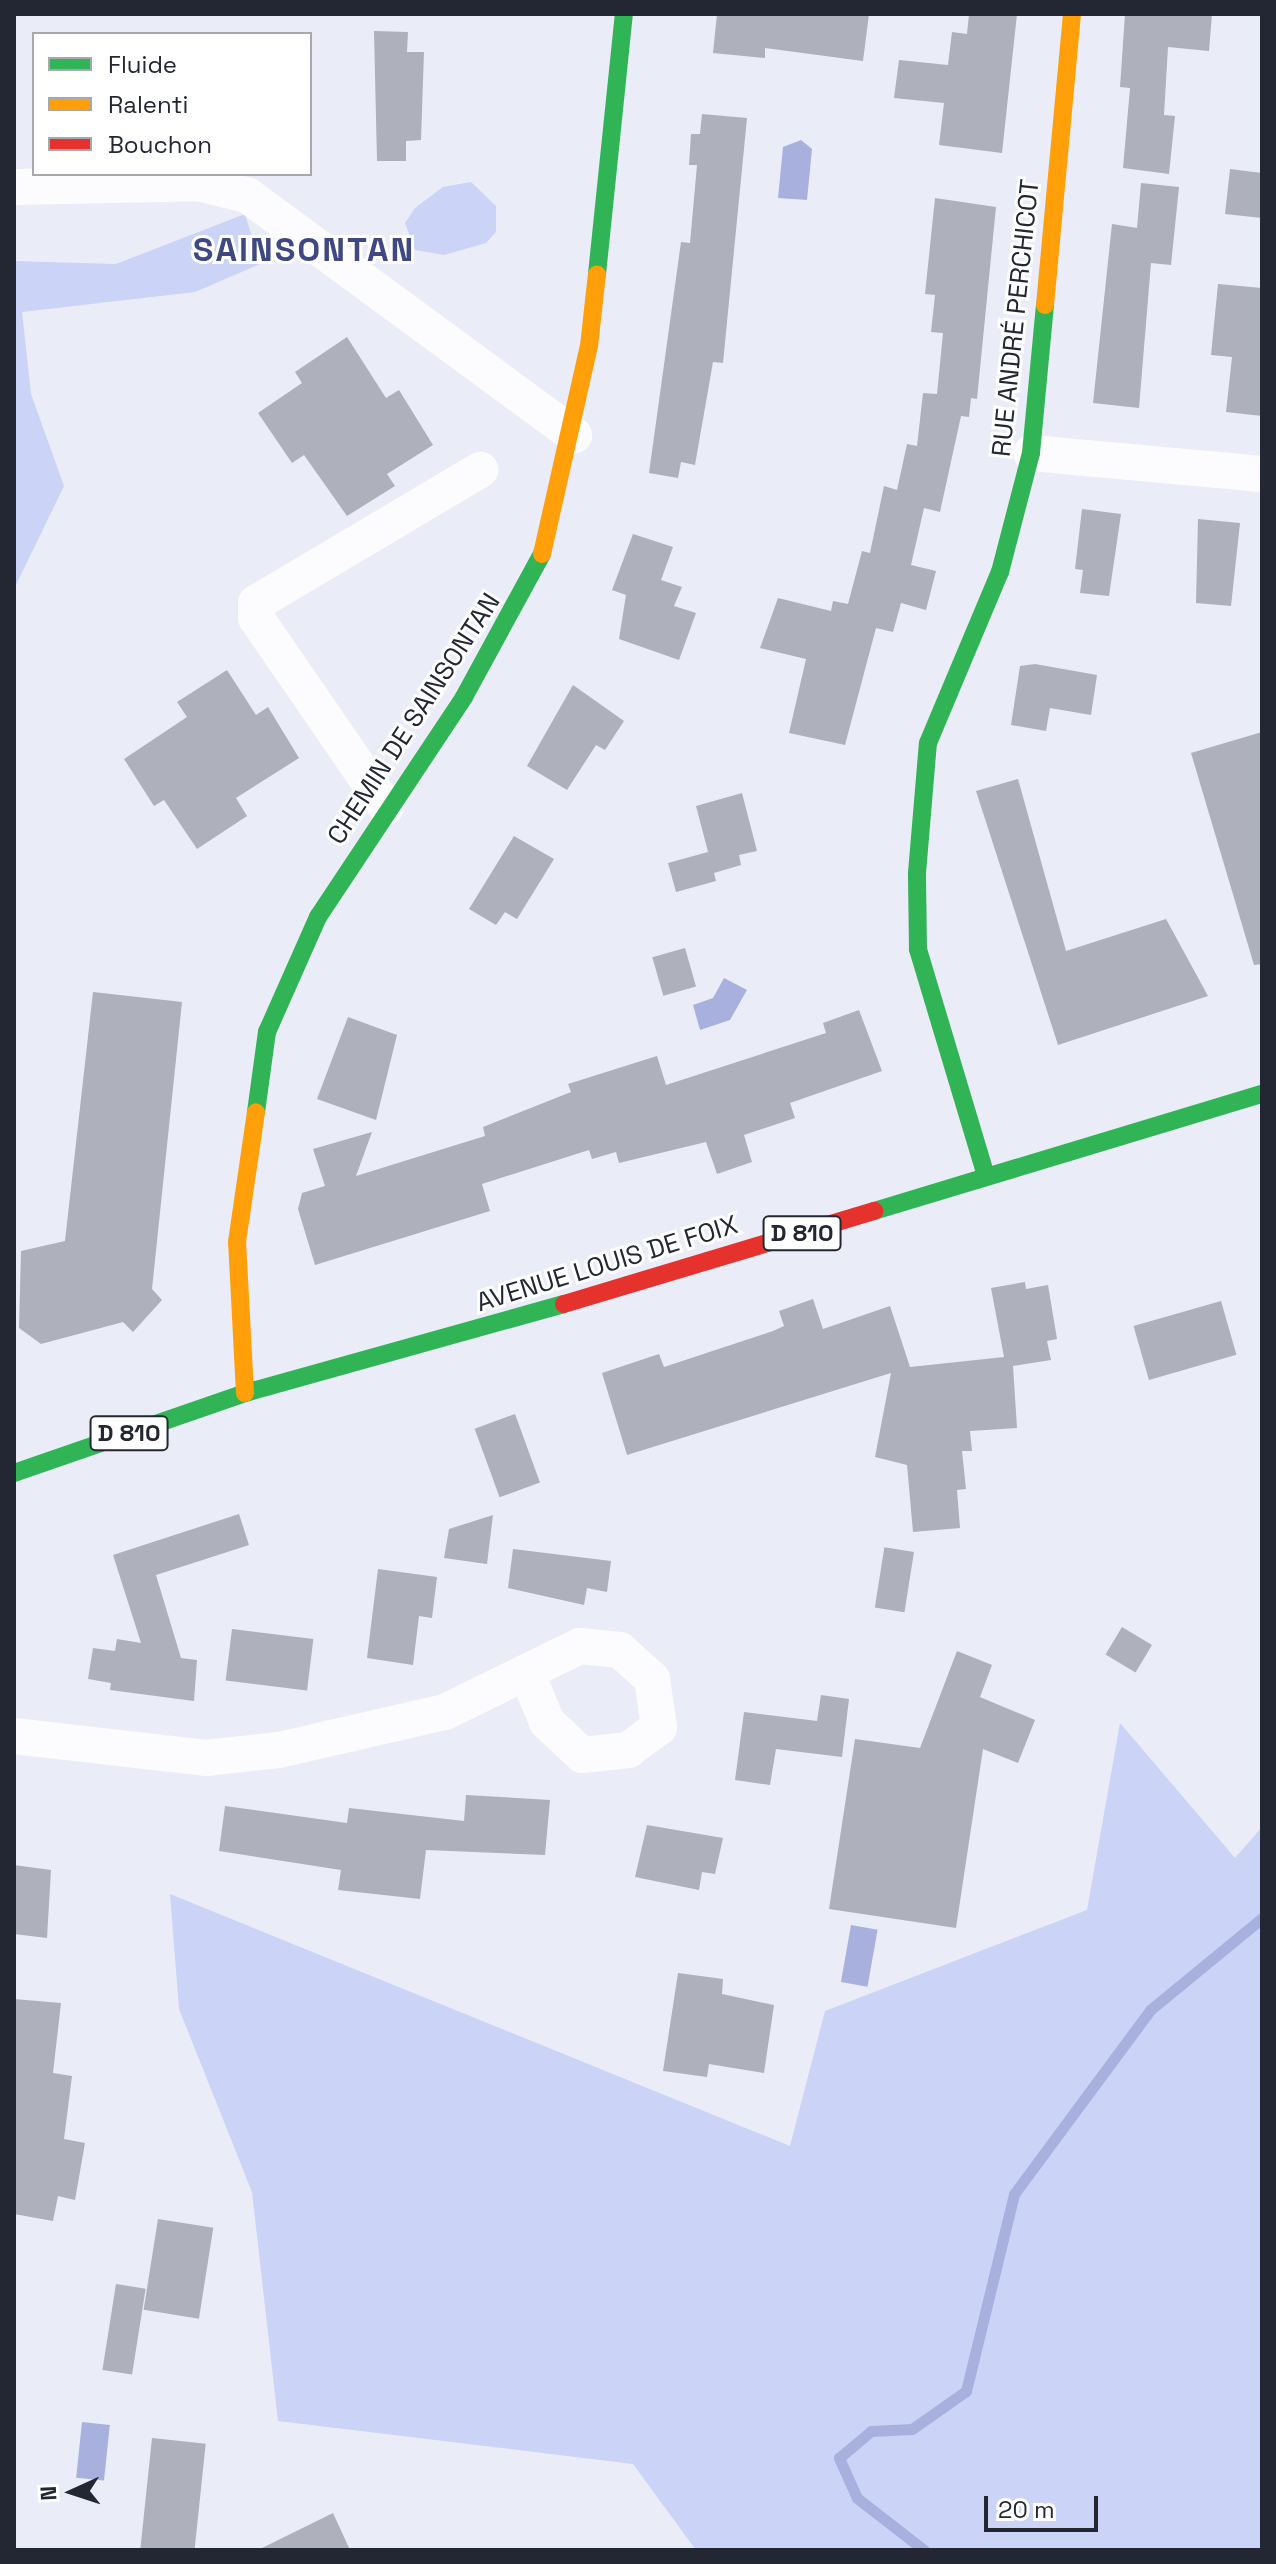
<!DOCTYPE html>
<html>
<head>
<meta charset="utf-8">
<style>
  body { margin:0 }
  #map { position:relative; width:1276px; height:2564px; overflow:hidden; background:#eaecf8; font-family:"Space Grotesk",sans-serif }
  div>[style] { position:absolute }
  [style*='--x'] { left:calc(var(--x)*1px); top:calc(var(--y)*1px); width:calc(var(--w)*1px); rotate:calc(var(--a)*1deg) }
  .green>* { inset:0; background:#cbd3f7 }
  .water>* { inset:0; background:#a8b1de; transform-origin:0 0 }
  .stream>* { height:11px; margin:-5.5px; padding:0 5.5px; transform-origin:5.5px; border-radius:5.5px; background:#a8b1de }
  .building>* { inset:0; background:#aeb0bc; transform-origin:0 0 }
  .street>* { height:36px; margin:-18px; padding:0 18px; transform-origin:18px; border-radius:18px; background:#fcfcfe }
  .fast>* { height:18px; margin:-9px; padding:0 9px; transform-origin:9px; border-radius:9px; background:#30b455 }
  .slow>* { height:18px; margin:-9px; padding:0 9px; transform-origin:9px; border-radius:9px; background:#ff9f0a }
  .jam>* { height:18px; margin:-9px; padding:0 9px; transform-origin:9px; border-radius:9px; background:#e5322d }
  span { translate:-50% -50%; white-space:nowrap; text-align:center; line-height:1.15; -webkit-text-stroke:6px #fff; paint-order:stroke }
  .shield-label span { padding:2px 6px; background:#fff; border:2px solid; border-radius:6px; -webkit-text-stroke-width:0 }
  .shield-label { font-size:24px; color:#232633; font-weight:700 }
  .street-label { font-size:26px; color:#232633 }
  .district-label { font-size:34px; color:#404884; font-weight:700; letter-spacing:2px }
  .frame { position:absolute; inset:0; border:16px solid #232633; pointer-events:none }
  .legend { position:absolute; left:32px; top:32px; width:280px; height:144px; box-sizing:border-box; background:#fff; border:2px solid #a7a8ad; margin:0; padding:10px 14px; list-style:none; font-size:24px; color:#232633 }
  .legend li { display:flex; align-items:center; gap:16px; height:40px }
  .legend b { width:40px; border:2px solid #a7a8ad }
  .north { position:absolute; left:32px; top:2452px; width:80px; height:80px; -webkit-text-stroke:6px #fff; paint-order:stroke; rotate:267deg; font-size:22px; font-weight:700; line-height:32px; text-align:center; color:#232633 }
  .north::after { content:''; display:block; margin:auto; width:28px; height:36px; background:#232633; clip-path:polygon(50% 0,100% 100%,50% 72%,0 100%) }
  .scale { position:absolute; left:984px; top:2496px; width:114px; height:36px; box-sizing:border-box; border:4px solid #232633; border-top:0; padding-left:10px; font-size:24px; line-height:28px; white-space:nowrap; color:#232633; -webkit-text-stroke:6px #fff; paint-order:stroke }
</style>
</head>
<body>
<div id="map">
  <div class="green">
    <i style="clip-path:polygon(471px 182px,496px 206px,496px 232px,486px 243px,444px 255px,415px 250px,405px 223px,415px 208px,443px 187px)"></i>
    <i style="clip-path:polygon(245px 214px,260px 264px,195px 292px,22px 312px,31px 394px,64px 486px,14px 589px,14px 261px,116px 264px)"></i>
    <i style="clip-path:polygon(1120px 1723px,1235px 1858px,1262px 1827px,1262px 2550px,696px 2550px,633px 2464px,278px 2421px,252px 2192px,179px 2009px,170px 1894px,790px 2146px,825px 2011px,1087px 1910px)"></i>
  </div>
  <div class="water">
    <i style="clip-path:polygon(801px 140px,812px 149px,807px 200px,778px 198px,783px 147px)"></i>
    <i style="clip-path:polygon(724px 978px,747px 990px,730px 1020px,700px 1030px,693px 1005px,713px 998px)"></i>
    <i style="left:851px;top:1925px;width:27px;height:58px;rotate:10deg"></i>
    <i style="left:82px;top:2422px;width:28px;height:56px;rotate:6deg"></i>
  </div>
  <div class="stream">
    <i style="--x:924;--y:2550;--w:85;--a:-142.2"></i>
    <i style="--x:857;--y:2498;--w:44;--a:-114.2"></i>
    <i style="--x:839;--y:2458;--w:42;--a:-40.2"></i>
    <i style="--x:871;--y:2431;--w:41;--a:-2.8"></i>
    <i style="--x:912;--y:2429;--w:66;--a:-35.1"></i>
    <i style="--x:966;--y:2391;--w:203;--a:-76.3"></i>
    <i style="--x:1014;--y:2194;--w:229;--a:-53.5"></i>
    <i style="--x:1150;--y:2010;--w:145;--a:-39.4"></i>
  </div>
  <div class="building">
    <i style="clip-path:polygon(717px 14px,869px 14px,863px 61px,765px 48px,765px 58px,713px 53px)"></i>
    <i style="clip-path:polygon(969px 14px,1017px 14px,1002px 153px,939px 145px,944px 103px,894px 98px,899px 60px,948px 65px,952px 32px,967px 34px)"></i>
    <i style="clip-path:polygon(1125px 14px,1212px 14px,1209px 51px,1168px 47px,1164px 115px,1175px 116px,1169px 174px,1123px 168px,1130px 88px,1120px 87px)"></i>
    <i style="clip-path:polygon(374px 31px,408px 32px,407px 52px,424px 52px,421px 140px,406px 141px,406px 161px,377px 161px)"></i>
    <i style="clip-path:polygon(702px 114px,747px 118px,723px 363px,713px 362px,695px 465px,681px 462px,678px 478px,649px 473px,681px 242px,690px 243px,697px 165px,689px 165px,691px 134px,700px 134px)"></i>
    <i style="clip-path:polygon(1230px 169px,1262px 173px,1262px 218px,1225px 214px)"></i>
    <i style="clip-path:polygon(1141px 183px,1179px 187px,1171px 265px,1151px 263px,1139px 408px,1093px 403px,1112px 224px,1137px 228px)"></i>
    <i style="clip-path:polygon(935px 198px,996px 207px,977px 399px,971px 398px,969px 417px,961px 416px,940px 512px,924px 508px,911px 565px,936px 571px,926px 610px,901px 603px,893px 632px,876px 628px,845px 745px,789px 733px,806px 659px,760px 648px,778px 598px,831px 611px,833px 601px,848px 604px,862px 551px,870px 553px,884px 486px,897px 490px,907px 444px,917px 446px,923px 393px,937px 394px,943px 333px,931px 332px,935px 295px,925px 294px)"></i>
    <i style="clip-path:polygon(1218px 284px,1262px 288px,1262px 416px,1226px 412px,1232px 357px,1211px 355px)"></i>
    <i style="clip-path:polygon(347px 337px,386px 398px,399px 390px,433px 445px,387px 474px,395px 486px,347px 516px,304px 455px,292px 463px,258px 413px,302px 383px,295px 372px)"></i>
    <i style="clip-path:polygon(1082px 509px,1121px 514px,1109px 596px,1080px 593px,1083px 570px,1075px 569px)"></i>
    <i style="clip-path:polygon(1198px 519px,1240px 523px,1231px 606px,1196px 603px)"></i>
    <i style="clip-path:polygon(633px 534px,673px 547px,661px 580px,682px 587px,674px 606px,696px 613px,679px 660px,619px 639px,626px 595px,612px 590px)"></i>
    <i style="clip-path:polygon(1035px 664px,1097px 675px,1091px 715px,1050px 708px,1046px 731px,1011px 725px,1020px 666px)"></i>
    <i style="clip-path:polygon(227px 670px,256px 715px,268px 707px,299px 758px,236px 798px,247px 816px,197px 849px,164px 800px,154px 806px,124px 759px,187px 717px,177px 702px)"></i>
    <i style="clip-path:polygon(573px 685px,624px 721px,605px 750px,596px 745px,567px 790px,527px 766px)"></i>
    <i style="clip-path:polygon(1262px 732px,1262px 964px,1254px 965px,1191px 753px)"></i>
    <i style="clip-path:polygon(1018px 779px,1066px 951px,1166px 919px,1208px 996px,1058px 1045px,976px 791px)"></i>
    <i style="clip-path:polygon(742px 793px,757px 851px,739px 855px,741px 865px,714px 873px,716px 881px,676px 892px,668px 863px,708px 852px,712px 867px,696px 806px)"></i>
    <i style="clip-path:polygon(514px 836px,554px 859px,517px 919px,505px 912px,496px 925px,469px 909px)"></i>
    <i style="left:685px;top:948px;width:40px;height:34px;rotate:74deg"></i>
    <i style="clip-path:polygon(93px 992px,182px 1002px,152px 1289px,162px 1300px,133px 1332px,123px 1322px,41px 1344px,19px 1328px,21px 1251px,65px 1241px)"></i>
    <i style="clip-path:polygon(859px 1010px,882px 1071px,790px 1103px,795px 1118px,744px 1135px,752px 1162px,717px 1174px,706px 1142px,619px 1163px,616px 1152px,592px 1159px,589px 1150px,482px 1184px,490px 1211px,315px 1265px,298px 1209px,302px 1193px,325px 1186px,313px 1149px,372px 1132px,356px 1176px,485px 1136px,483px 1127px,571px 1092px,568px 1084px,657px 1056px,666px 1085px,826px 1033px,823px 1023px)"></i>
    <i style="clip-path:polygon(348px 1017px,397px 1035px,376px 1120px,317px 1099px)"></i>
    <i style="clip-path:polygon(1025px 1282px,1026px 1289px,1048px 1285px,1057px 1339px,1047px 1341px,1051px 1360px,1013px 1366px,1017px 1428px,970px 1431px,972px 1451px,962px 1451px,966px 1489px,957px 1490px,960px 1528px,913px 1532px,907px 1465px,875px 1457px,891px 1373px,627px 1455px,602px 1373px,659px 1354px,664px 1367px,773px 1331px,784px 1326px,779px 1311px,813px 1299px,823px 1329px,890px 1306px,910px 1367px,1004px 1357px,991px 1288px)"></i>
    <i style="left:1221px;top:1301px;width:56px;height:91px;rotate:74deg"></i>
    <i style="left:515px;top:1414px;width:73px;height:43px;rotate:70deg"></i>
    <i style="clip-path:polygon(239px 1514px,249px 1545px,156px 1575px,181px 1658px,197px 1660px,194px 1701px,110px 1690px,111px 1683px,88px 1679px,93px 1648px,115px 1651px,117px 1639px,141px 1643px,113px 1555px)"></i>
    <i style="clip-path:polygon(493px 1515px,487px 1564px,444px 1558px,449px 1529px)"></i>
    <i style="clip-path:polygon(513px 1549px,611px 1561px,607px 1592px,587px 1588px,584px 1605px,508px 1588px)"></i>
    <i style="left:914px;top:1552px;width:61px;height:30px;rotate:99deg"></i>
    <i style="clip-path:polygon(378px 1569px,437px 1577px,432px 1618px,419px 1616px,413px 1665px,367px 1658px)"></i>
    <i style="left:1122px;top:1627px;width:35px;height:32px;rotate:31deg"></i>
    <i style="left:232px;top:1629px;width:82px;height:52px;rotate:7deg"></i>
    <i style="clip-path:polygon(957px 1651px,992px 1665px,980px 1697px,1035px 1720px,1018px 1763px,983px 1749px,956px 1928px,829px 1909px,855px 1739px,920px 1748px)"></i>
    <i style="clip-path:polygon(821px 1695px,849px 1699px,842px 1757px,776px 1749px,770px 1785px,735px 1780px,744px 1712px,817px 1721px)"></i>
    <i style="clip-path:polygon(466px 1795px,550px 1800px,545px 1855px,426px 1850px,420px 1899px,338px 1890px,341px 1870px,219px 1851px,225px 1806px,347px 1823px,349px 1808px,464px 1821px)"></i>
    <i style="clip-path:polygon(647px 1825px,723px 1838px,715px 1874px,702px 1872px,699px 1890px,635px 1877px)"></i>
    <i style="clip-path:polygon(14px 1865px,51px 1870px,47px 1938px,14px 1934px)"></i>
    <i style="clip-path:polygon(678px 1973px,723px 1979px,722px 1994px,774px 2005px,764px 2073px,709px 2064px,707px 2077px,663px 2071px)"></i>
    <i style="clip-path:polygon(14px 1999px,61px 2003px,53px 2073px,72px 2076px,64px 2139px,85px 2143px,75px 2200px,58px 2196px,53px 2221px,14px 2214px)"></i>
    <i style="left:158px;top:2219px;width:56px;height:92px;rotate:9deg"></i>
    <i style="left:116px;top:2284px;width:30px;height:87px;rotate:9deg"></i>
    <i style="left:152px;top:2438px;width:54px;height:113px;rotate:6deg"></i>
    <i style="clip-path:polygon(333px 2513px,350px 2550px,258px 2550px)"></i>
  </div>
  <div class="street">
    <i style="--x:14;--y:187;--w:184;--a:-1.2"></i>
    <i style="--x:198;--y:183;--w:50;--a:13.8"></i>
    <i style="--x:247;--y:195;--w:406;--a:36.3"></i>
    <i style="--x:1031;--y:453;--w:232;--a:5.2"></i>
    <i style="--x:386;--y:807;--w:229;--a:-124.5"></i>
    <i style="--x:256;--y:618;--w:15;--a:-90"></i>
    <i style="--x:256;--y:603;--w:261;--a:-30.7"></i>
    <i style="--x:14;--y:1736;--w:193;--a:6.5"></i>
    <i style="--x:206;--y:1758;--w:73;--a:-6.3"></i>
    <i style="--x:279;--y:1750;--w:170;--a:-12.9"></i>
    <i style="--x:445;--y:1712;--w:150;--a:-26.1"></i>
    <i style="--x:580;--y:1646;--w:40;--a:5.7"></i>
    <i style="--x:620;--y:1650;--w:43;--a:42.2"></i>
    <i style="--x:652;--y:1679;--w:49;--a:81.7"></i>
    <i style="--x:659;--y:1727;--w:38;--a:143"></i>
    <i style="--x:629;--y:1750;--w:47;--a:173.9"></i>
    <i style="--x:582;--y:1755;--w:48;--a:-136.7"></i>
    <i style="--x:547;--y:1722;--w:50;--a:-112.4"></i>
  </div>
  <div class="fast">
    <i style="--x:597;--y:274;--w:261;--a:-84.1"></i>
    <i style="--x:256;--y:1112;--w:81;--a:-82.2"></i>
    <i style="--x:267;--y:1032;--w:126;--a:-66.1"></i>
    <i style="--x:318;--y:917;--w:264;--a:-56.4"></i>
    <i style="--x:464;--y:697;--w:163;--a:-61.4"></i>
    <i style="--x:986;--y:1176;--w:237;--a:-106.7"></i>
    <i style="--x:918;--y:949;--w:76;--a:-90.8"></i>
    <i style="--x:917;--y:873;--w:130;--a:-85.2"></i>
    <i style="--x:928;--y:743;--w:186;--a:-67.2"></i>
    <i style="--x:1000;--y:572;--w:123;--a:-75.4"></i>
    <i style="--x:1031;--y:453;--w:149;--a:-84.6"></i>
    <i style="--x:874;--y:1211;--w:405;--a:-16.8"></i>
    <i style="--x:14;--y:1473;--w:244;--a:-19.1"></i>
    <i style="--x:245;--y:1393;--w:331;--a:-15.6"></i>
  </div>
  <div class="slow">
    <i style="--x:1045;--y:305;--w:292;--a:-84.7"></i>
    <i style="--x:542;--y:554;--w:213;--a:-77.3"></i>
    <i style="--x:589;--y:346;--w:72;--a:-83.7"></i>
    <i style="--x:245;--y:1393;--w:151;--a:-93"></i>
    <i style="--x:237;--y:1242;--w:131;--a:-81.7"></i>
  </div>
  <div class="jam">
    <i style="--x:564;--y:1304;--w:324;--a:-16.7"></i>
  </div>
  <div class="shield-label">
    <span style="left:802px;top:1233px">D 810</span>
    <span style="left:129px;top:1433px">D 810</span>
  </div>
  <div class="street-label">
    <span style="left:1016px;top:318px;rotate:-84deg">RUE ANDRÉ PERCHICOT</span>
    <span style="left:414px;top:719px;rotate:-57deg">CHEMIN DE SAINSONTAN</span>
    <span style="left:607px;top:1264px;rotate:-17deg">AVENUE LOUIS DE FOIX</span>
  </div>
  <div class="district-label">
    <span style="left:304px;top:250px">SAINSONTAN</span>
  </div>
  <div class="frame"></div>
  <ul class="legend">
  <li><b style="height:10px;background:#30b455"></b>Fluide</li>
  <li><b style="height:10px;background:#ff9f0a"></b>Ralenti</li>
  <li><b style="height:10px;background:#e5322d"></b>Bouchon</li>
  </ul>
  <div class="north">N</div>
  <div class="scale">20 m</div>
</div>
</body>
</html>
